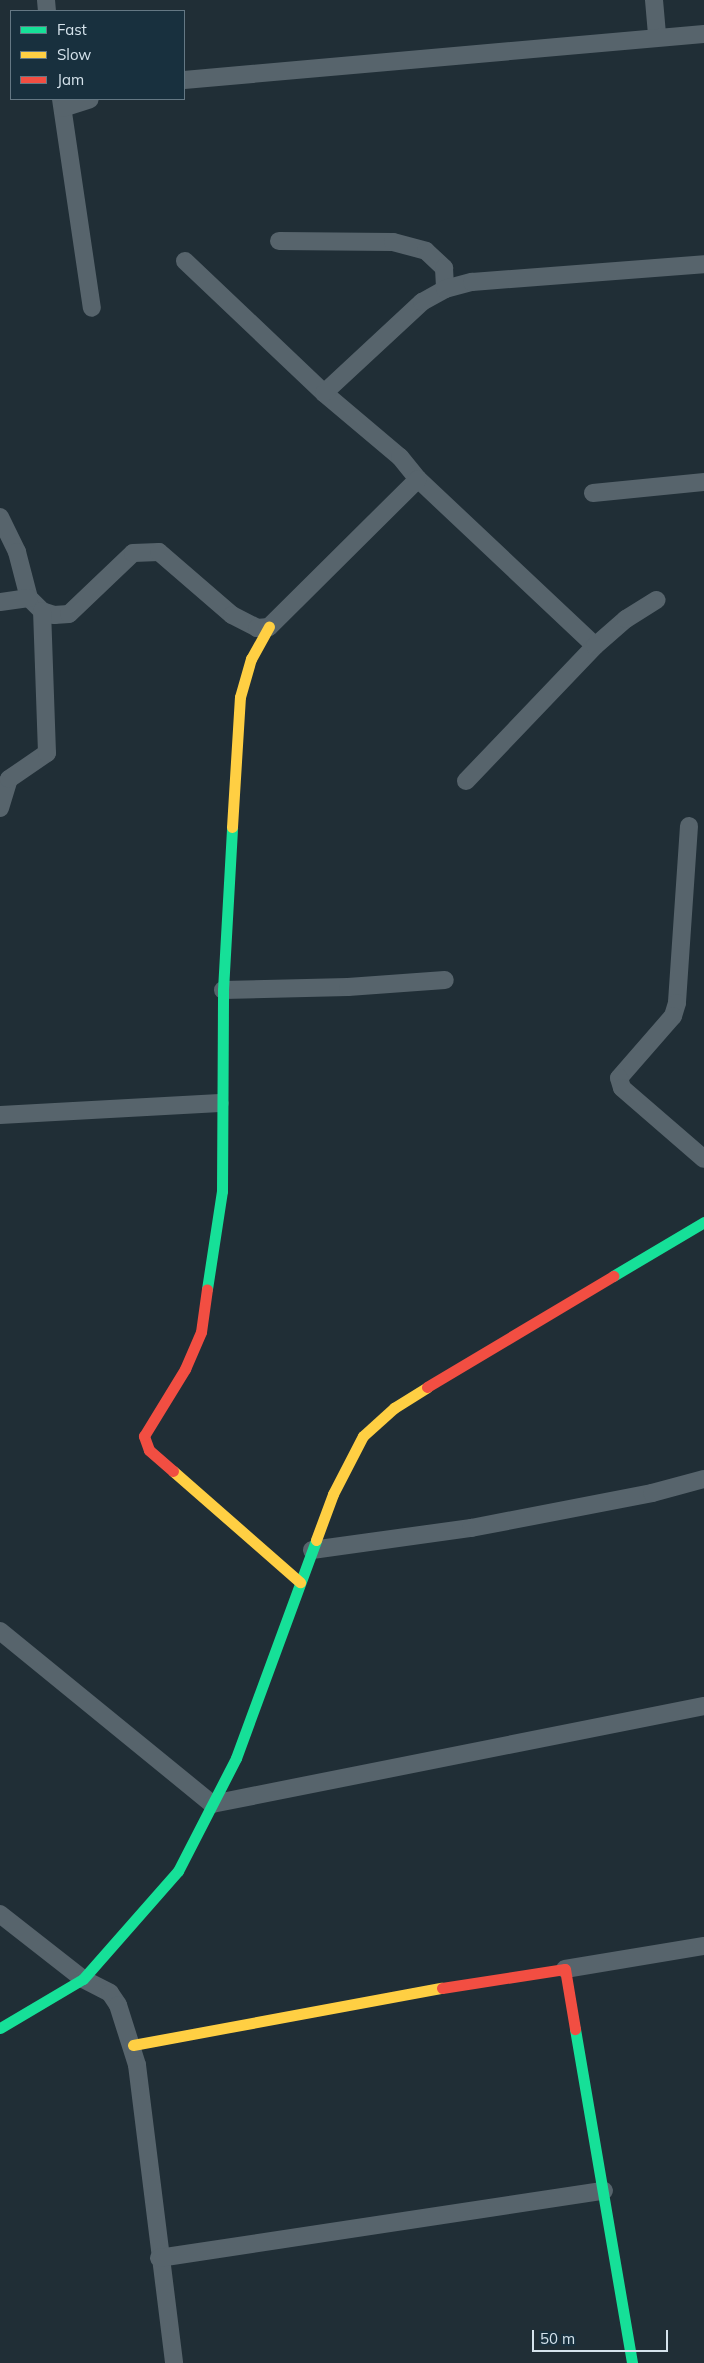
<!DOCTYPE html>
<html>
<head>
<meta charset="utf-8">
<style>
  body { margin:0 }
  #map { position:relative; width:704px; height:2363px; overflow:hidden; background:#202e36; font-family:Mulish,sans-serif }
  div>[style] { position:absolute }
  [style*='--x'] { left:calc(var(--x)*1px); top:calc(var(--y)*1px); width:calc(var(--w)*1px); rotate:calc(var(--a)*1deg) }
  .street>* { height:18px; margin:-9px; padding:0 9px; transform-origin:9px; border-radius:9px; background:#57646c }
  .fast>* { height:11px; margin:-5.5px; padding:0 5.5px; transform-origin:5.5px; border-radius:5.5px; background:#16e098 }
  .slow>* { height:11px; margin:-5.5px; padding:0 5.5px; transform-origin:5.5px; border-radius:5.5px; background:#ffcf43 }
  .jam>* { height:11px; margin:-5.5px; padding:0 5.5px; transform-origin:5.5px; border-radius:5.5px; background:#f24e42 }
  span { translate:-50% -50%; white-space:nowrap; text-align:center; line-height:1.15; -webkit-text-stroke:4px #18303e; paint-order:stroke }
  .legend { position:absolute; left:10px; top:10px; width:175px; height:90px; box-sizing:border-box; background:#18303e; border:1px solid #647884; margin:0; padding:6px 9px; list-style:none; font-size:15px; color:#d5e3ec }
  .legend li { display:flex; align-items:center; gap:10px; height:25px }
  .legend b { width:25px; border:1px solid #647884 }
  .scale { position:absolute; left:532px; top:2330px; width:136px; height:22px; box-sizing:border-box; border:2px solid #d5e3ec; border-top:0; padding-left:6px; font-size:15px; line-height:18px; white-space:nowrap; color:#d5e3ec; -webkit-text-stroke:4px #18303e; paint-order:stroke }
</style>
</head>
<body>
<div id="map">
  <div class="street">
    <i style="--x:46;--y:0;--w:11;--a:85"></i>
    <i style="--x:654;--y:0;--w:37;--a:85"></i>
    <i style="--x:184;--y:80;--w:522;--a:-5.06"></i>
    <i style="--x:61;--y:99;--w:211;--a:81.6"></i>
    <i style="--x:63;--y:108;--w:28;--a:-18"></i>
    <i style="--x:279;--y:241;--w:114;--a:0.5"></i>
    <i style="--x:393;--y:242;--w:34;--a:15"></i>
    <i style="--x:426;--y:251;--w:25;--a:43"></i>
    <i style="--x:444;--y:268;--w:21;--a:87"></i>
    <i style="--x:185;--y:261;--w:192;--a:43.5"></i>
    <i style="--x:324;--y:393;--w:99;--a:40.1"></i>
    <i style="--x:400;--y:457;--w:28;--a:51"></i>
    <i style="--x:418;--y:479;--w:243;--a:43.3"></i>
    <i style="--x:324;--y:393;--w:134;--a:-42.9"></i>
    <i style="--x:422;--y:302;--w:26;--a:-29"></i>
    <i style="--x:445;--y:289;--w:28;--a:-15"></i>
    <i style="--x:472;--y:282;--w:233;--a:-4.4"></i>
    <i style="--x:593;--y:493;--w:112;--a:-5.7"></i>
    <i style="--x:0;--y:517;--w:39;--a:64"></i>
    <i style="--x:17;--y:552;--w:48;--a:75.4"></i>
    <i style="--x:29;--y:598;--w:18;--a:45"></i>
    <i style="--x:42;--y:611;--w:13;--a:18"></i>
    <i style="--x:54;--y:615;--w:15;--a:-4"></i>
    <i style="--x:69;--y:614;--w:88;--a:-43.6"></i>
    <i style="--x:133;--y:553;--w:26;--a:-2"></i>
    <i style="--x:159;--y:552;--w:96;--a:40.8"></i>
    <i style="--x:232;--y:615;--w:28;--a:27"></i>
    <i style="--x:257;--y:628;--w:12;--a:-5"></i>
    <i style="--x:269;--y:627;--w:210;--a:-44.8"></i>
    <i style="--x:0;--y:602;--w:29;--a:-8"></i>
    <i style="--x:466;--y:781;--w:187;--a:-46.3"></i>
    <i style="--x:595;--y:646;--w:41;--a:-41.1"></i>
    <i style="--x:626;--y:619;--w:36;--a:-32"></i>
    <i style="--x:0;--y:808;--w:30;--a:-73"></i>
    <i style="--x:9;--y:779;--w:46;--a:-34.4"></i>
    <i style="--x:47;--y:753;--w:142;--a:-92"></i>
    <i style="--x:689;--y:826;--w:177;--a:93.9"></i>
    <i style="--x:677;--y:1003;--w:14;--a:107"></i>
    <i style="--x:673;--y:1016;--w:82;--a:131.1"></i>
    <i style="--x:619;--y:1078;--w:10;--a:73"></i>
    <i style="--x:622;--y:1088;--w:108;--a:40.9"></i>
    <i style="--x:223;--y:990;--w:125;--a:-1.4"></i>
    <i style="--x:348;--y:987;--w:97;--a:-4.1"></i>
    <i style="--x:0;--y:1115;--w:220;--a:-3.1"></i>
    <i style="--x:312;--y:1550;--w:161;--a:-7.9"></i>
    <i style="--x:471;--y:1528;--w:184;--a:-10.9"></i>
    <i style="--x:652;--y:1493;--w:54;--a:-15.1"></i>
    <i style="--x:0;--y:1631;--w:274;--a:39.2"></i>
    <i style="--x:212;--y:1804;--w:502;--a:-11.27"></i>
    <i style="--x:0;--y:1914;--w:105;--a:38.1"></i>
    <i style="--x:83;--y:1979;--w:30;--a:27"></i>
    <i style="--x:110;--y:1993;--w:14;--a:56"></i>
    <i style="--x:118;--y:2005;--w:63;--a:72.4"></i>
    <i style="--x:137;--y:2065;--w:300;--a:82.9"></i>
    <i style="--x:565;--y:1969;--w:141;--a:-9.4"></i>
    <i style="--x:159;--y:2258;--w:450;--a:-8.6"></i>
  </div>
  <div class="fast">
    <i style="--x:613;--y:1276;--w:106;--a:-30.7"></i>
    <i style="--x:207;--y:1289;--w:99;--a:-81.3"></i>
    <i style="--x:222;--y:1191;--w:201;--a:-89.7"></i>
    <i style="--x:223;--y:990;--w:163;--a:-86.8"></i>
    <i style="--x:0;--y:2028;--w:96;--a:-30.6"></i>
    <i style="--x:83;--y:1979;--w:144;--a:-48.7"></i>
    <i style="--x:178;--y:1871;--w:127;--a:-62.8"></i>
    <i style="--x:236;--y:1758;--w:232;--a:-69.8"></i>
    <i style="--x:575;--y:2029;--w:339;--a:80.3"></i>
  </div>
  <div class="slow">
    <i style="--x:232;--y:827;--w:130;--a:-86.5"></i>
    <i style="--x:240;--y:697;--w:40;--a:-74"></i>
    <i style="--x:251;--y:659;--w:37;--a:-61"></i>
    <i style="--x:173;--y:1471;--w:169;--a:41.2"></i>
    <i style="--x:316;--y:1540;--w:49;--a:-69.7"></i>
    <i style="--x:333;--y:1494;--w:65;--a:-62.7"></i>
    <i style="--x:363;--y:1436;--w:42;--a:-42.1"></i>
    <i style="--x:394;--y:1408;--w:39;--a:-32"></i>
    <i style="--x:133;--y:2045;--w:314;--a:-10.5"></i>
  </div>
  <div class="jam">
    <i style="--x:427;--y:1387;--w:217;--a:-30.8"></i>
    <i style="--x:173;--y:1471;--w:32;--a:-139"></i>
    <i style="--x:149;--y:1450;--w:15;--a:-110"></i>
    <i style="--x:144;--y:1436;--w:79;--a:-58.5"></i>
    <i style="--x:185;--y:1369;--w:40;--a:-66.6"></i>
    <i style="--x:201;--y:1332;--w:43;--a:-82.1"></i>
    <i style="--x:442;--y:1988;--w:124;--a:-8.8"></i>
    <i style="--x:565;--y:1969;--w:61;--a:80.5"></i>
  </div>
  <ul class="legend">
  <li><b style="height:6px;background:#16e098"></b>Fast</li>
  <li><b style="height:6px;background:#ffcf43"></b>Slow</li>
  <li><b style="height:6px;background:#f24e42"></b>Jam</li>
  </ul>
  <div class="scale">50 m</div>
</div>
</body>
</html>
